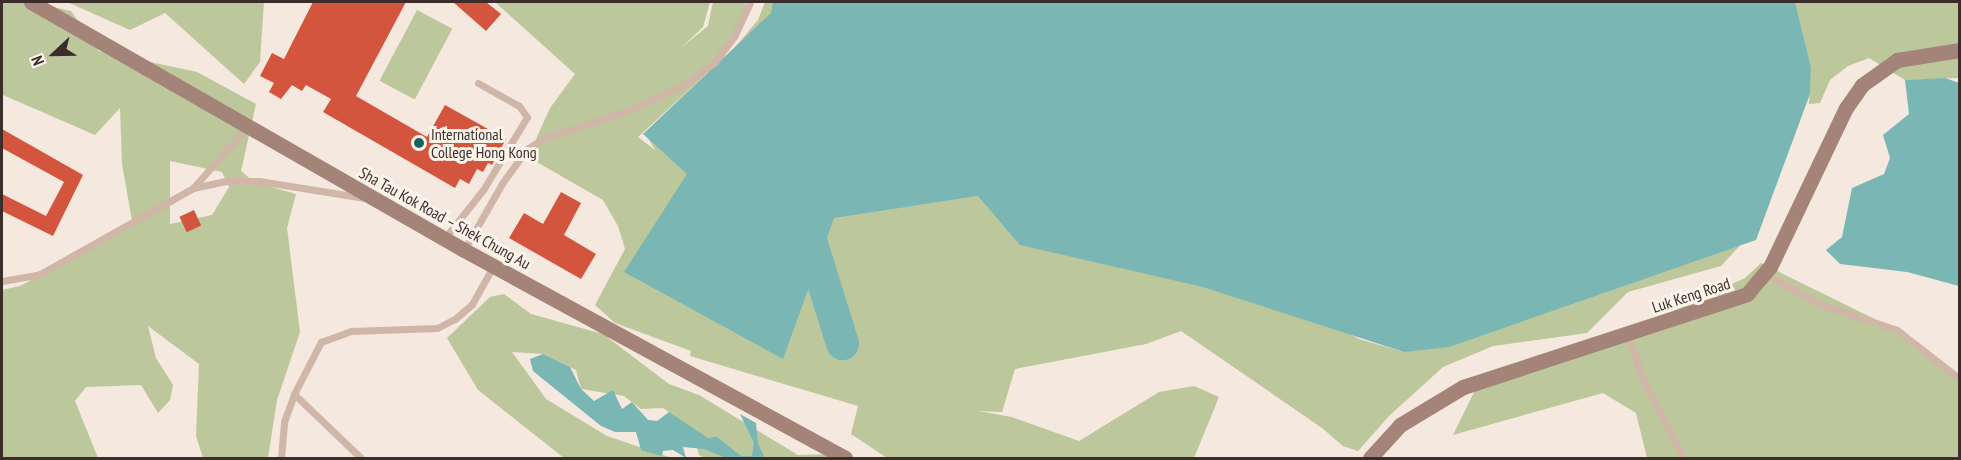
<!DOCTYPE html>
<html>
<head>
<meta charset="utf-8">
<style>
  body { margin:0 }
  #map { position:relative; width:1961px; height:460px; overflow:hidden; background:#f5e8de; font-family:"PT Sans Narrow",sans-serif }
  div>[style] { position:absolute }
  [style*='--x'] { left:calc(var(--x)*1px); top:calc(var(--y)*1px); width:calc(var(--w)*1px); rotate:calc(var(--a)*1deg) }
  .green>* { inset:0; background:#bcc79b; transform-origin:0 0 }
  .water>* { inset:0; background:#79b6b4 }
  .river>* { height:33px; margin:-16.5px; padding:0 16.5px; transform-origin:16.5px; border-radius:16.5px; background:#79b6b4 }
  .building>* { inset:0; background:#d4553d; transform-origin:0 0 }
  .lane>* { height:7px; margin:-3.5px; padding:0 3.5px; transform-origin:3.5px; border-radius:3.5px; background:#cfb6a7 }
  .secondary>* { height:15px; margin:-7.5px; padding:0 7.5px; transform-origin:7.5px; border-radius:7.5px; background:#a48478 }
  .dots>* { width:16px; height:16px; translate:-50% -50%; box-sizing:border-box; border:3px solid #fcf3eb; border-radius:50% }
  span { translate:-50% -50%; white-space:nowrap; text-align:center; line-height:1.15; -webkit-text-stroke:6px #fcf3eb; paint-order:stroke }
  .poi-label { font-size:16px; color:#3b2d29 }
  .left { translate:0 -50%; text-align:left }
  .street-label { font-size:16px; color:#3b2d29 }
  .frame { position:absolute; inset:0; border:3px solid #3b2d29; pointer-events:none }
  .north { position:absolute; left:24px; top:24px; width:60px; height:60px; -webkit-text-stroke:4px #fcf3eb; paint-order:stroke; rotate:248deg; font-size:16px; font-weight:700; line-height:24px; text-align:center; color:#3b2d29 }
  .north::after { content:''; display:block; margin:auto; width:21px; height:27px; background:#3b2d29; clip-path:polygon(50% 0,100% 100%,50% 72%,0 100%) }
</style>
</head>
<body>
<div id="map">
  <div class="green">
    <i style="clip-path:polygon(evenodd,2px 2px,31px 2px,71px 11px,99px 51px,197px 72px,256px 104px,241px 171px,254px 182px,296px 194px,287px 228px,300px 332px,277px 400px,268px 458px,203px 458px,196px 436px,199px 364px,148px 326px,156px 358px,173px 385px,170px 400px,158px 413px,141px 385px,86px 387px,75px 401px,98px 458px,2px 458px,2px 290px,20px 286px,133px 226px,122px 164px,120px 108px,95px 135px,3px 95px,2px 2px,170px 161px,222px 172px,229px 187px,212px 215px,170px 224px,170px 161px)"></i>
    <i style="clip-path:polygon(67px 2px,264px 2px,260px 62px,244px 84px,165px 13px,130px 30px)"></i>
    <i style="clip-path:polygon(495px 2px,710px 2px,703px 27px,682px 47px,708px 26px,713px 2px,746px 2px,743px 20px,706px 74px,638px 137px,655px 150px,648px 138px,681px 112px,758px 20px,765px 2px,891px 2px,819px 173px,905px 207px,991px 194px,1312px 312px,1359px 339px,1404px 352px,1746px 239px,1721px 266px,1628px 292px,1587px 333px,1493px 346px,1443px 367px,1389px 416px,1358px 451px,1343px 446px,1322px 428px,1181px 331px,1146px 344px,1015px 369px,1002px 412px,978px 411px,1012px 417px,1079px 441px,1159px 392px,1194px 386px,1219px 397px,1194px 458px,887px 458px,851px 434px,858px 406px,690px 356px,691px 351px,615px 323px,595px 305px,625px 249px,618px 226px,603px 200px,528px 157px,550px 108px,575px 74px)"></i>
    <i style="clip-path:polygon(1794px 2px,1959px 2px,1959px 78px,1905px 80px,1869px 58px,1848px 66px,1830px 80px,1820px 103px,1809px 104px,1811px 70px)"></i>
    <i style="left:417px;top:10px;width:40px;height:80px;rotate:28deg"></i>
    <i style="clip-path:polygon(1761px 263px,1897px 330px,1959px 380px,1959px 458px,1647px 458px,1636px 413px,1603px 393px,1453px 435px,1478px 384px,1629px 331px,1745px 278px)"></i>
    <i style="clip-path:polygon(504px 294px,531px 314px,603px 334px,669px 384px,699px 395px,798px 455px,836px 454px,835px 458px,704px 458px,699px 455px,692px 428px,663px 408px,641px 409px,624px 396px,581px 389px,576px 370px,543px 354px,512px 352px,546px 399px,607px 436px,672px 458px,564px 458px,478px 390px,447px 338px,490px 297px)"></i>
  </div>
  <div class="water">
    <i style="clip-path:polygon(773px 2px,1795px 2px,1811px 68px,1810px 94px,1756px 240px,1449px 347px,1404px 352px,1203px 287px,1020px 245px,978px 196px,834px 218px,783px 359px,624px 272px,687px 174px,643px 134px,771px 13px)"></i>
    <i style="clip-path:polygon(1945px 78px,1959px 83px,1959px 286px,1907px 272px,1840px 264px,1826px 250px,1842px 237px,1852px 188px,1884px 174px,1890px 158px,1883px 135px,1909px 114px,1905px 80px)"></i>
    <i style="clip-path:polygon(543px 354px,570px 367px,581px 389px,594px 401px,613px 390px,622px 409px,632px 402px,648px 420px,657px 421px,669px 412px,708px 438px,717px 437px,741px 456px,752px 456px,754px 443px,740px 414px,756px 423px,758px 444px,765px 458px,726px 458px,704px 449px,683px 447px,686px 458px,673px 450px,663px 451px,662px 456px,641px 450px,636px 432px,615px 432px,601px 426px,533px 371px,530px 359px)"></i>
  </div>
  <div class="river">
    <i style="--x:804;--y:221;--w:128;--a:72.7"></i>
  </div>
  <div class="building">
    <i style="clip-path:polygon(313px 2px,406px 2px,356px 96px,427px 137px,445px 105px,506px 139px,492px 165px,488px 163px,483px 172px,477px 169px,469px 184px,460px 179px,455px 188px,323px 112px,331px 99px,306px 85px,302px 91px,292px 85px,281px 99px,269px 92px,274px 83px,260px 76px,272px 53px,284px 59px)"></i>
    <i style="clip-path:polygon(453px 2px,486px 2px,501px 14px,486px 31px)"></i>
    <i style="clip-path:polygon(2px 129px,83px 175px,53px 236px,2px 211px,2px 194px,46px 216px,64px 182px,2px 148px)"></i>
    <i style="clip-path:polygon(561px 192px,581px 203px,564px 235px,596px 254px,581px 279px,509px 238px,524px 213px,543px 224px)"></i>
    <i style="left:194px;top:210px;width:17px;height:16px;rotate:65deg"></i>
  </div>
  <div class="lane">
    <i style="--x:193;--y:188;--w:35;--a:-12"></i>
    <i style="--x:227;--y:181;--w:32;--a:0"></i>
    <i style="--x:259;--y:181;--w:107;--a:9.1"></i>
    <i style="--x:444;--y:239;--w:63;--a:-51.5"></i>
    <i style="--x:483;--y:190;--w:85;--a:-58.9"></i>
    <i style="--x:527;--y:117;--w:14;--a:-126"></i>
    <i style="--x:519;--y:106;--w:47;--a:-150.7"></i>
    <i style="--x:464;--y:250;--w:78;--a:-60.2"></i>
    <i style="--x:503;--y:182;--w:41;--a:-54"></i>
    <i style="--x:527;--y:149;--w:20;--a:-33"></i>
    <i style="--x:544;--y:138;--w:87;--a:-18"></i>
    <i style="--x:627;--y:111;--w:60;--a:-24.4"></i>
    <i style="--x:682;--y:86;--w:41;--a:-36"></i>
    <i style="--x:715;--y:62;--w:31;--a:-53"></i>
    <i style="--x:734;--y:37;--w:38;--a:-65"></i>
    <i style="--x:1766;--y:274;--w:59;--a:29.6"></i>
    <i style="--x:1817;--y:303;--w:84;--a:18.6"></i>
    <i style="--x:1897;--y:330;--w:80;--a:37.9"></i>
    <i style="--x:2;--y:281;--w:39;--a:-10"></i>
    <i style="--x:40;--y:274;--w:176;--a:-29.3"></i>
    <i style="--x:193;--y:188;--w:83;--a:-48.4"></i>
    <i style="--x:1627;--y:334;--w:51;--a:70.5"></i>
    <i style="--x:1644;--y:382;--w:86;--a:62.2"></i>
    <i style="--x:294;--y:394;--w:93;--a:43.7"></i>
    <i style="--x:281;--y:458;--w:36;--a:-85"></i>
    <i style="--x:284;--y:422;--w:30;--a:-70"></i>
    <i style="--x:294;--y:394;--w:59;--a:-62.6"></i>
    <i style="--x:321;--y:342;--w:32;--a:-20"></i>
    <i style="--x:351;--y:331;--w:86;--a:-2"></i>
    <i style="--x:437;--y:328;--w:20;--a:-27"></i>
    <i style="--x:455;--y:319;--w:23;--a:-41"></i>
    <i style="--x:472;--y:304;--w:45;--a:-60.6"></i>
  </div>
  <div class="secondary">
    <i style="--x:31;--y:2;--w:499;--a:29.8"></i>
    <i style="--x:464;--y:250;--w:434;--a:28.6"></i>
    <i style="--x:1370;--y:458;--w:45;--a:-47.7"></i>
    <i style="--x:1400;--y:425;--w:74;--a:-31.1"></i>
    <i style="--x:1463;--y:387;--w:299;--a:-18.1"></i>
    <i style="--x:1747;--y:294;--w:35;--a:-50"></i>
    <i style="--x:1770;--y:267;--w:176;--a:-64.5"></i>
    <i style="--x:1846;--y:108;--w:28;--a:-55"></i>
    <i style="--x:1862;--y:85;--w:43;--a:-35.5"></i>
    <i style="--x:1897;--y:60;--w:64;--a:-9"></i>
  </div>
  <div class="dots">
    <i style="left:419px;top:143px;background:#196261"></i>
  </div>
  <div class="poi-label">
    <span class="left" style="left:431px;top:143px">International<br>College Hong Kong</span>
  </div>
  <div class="street-label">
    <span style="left:445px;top:218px;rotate:29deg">Sha Tau Kok Road – Shek Chung Au</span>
    <span style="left:1691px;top:295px;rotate:-18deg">Luk Keng Road</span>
  </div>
  <div class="frame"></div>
  <div class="north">N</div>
</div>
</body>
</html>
